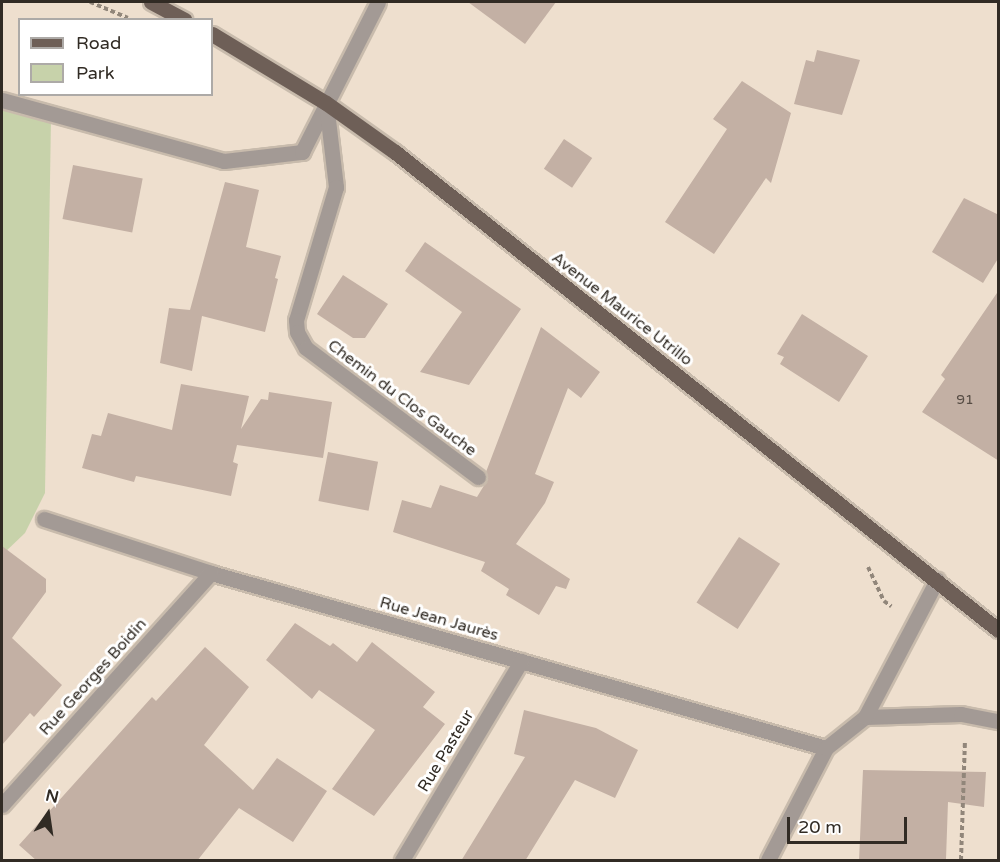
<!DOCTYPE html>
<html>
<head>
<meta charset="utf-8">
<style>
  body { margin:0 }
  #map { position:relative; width:1000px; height:862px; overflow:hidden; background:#eedfce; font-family:"Varela Round",sans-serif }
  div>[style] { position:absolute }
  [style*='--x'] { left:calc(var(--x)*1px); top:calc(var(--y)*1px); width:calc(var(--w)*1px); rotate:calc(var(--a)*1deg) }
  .green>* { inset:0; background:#c7d2aa }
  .building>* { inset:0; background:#c3b0a4; transform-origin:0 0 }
  .path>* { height:4px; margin-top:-2px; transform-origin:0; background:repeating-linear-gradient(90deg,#91867a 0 4.5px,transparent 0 7.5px) }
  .roads { filter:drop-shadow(2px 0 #c8bbac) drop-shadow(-2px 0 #c8bbac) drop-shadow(0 2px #c8bbac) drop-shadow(0 -2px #c8bbac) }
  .minor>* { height:15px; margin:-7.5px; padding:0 7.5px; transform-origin:7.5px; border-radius:7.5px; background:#a39a95 }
  .major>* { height:15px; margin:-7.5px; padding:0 7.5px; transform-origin:7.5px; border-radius:7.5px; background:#6e5f57 }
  span { translate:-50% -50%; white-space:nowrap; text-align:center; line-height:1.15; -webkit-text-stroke:6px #fff; paint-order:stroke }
  .number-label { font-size:14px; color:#564c44 }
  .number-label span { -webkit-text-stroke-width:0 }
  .street-label { font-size:16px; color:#312b24 }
  .frame { position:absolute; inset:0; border:3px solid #312b24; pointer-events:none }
  .legend { position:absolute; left:18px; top:18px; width:195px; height:78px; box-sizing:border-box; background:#fff; border:2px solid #adaaa7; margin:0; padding:8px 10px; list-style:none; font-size:18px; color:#312b24 }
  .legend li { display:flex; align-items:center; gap:12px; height:30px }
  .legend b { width:30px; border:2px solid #adaaa7 }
  .north { position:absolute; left:18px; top:784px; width:60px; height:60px; -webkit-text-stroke:4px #fff; paint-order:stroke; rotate:13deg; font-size:16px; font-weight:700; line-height:24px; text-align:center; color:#312b24 }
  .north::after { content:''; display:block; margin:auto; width:21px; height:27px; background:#312b24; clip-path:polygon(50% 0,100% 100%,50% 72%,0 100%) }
  .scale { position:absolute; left:787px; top:817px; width:120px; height:27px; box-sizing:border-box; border:3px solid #312b24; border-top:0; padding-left:8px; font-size:18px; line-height:21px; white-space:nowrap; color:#312b24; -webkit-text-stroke:4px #fff; paint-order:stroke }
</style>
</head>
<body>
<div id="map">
  <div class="green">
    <i style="clip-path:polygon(2px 105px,51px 118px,45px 493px,25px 533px,2px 555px)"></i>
  </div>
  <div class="building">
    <i style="clip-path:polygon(468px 2px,556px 2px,525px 44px)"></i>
    <i style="clip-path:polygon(817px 50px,860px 60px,842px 115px,794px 104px,806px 60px,814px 62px)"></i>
    <i style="clip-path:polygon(742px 81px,791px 113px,771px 183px,766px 178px,714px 254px,665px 222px,727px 129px,713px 119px)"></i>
    <i style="left:564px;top:139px;width:34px;height:36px;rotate:34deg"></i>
    <i style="left:73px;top:165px;width:71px;height:55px;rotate:11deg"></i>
    <i style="clip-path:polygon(225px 182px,259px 190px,246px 247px,281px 256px,275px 278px,278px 279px,265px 332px,202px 316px,192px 371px,160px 363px,169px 308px,190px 310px)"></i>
    <i style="clip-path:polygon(964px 198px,999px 215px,999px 257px,983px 283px,932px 252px)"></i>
    <i style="clip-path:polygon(425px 242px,521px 309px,469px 385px,420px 372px,462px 312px,405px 271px)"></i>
    <i style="clip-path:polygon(343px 275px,388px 304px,365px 338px,353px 338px,317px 314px)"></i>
    <i style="clip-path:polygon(999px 290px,999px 461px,922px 412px,945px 379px,941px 375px)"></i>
    <i style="clip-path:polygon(802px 314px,868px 356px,839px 402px,780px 364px,784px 357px,777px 354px)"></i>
    <i style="clip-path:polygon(541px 327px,600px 372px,581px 398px,568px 388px,535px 474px,554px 482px,545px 503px,516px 544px,570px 579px,566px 589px,556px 586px,539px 615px,506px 595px,509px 589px,481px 571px,485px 562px,393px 532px,402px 500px,431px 508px,440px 485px,477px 497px,488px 479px,486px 472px)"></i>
    <i style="clip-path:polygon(181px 384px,249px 396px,241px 429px,261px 399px,268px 400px,269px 392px,332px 402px,323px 458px,237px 445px,233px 462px,238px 464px,231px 496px,136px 476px,134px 482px,82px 468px,92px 434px,101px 436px,108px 413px,172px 430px)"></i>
    <i style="left:328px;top:452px;width:51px;height:50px;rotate:11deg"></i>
    <i style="left:739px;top:537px;width:49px;height:78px;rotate:33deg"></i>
    <i style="clip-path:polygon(2px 546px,46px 579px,46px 592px,12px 638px,62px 685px,34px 717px,30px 713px,2px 745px)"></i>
    <i style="clip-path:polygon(295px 623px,330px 646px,333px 643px,357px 662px,372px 642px,435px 692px,423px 707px,445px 724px,374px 816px,332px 789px,375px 730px,319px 690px,312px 699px,266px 660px)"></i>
    <i style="clip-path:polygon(205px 647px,249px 687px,204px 745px,253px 790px,277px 758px,327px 791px,293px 842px,239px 808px,197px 861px,37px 861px,19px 845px,152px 697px,156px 701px)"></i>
    <i style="clip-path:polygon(524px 710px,596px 728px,638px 750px,615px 798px,575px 780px,525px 861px,461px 861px,525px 757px,514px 754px)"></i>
    <i style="clip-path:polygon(863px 770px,986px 772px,984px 807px,948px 802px,946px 859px,859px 861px)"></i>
  </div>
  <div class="path">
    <i style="--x:90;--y:2;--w:41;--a:22.8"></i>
    <i style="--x:868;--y:567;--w:38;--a:65"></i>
    <i style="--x:884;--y:601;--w:9;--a:36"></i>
    <i style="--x:961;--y:860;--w:118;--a:-88.1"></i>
  </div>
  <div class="roads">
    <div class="minor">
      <i style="--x:2;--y:100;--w:230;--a:15.4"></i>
      <i style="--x:224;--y:161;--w:79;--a:-6.6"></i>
      <i style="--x:302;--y:152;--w:168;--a:-63.1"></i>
      <i style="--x:326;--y:103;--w:85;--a:83.2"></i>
      <i style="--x:336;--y:187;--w:139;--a:106.7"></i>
      <i style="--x:296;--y:320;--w:12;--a:85"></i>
      <i style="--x:297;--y:332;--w:18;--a:61"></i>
      <i style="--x:306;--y:348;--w:215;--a:36.9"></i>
      <i style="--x:44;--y:519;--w:176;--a:17.9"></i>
      <i style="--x:211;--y:573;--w:639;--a:15.88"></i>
      <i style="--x:865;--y:717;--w:96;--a:-1.8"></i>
      <i style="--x:961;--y:714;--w:38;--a:11"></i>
      <i style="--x:2;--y:805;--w:312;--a:-48"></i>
      <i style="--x:402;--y:860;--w:232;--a:-59.1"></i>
      <i style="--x:768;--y:860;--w:126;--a:-62.6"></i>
      <i style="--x:826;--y:748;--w:50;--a:-38.5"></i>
      <i style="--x:865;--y:717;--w:155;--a:-62.3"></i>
    </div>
    <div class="major">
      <i style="--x:151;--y:2;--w:38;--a:28"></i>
      <i style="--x:212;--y:34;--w:133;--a:31.2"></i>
      <i style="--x:326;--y:103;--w:85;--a:35.4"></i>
      <i style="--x:395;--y:152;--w:769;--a:38.4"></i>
    </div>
  </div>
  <div class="number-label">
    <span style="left:965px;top:400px">91</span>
  </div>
  <div class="street-label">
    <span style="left:622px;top:309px;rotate:38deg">Avenue Maurice Utrillo</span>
    <span style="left:402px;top:398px;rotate:37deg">Chemin du Clos Gauche</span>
    <span style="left:439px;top:619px;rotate:16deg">Rue Jean Jaurès</span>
    <span style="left:93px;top:677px;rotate:-48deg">Rue Georges Boidin</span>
    <span style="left:446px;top:751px;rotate:-59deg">Rue Pasteur</span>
  </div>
  <div class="frame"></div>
  <ul class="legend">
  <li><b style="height:8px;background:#6e5f57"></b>Road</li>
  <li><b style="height:16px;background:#c7d2aa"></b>Park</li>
  </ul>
  <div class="north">N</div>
  <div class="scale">20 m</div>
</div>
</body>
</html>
